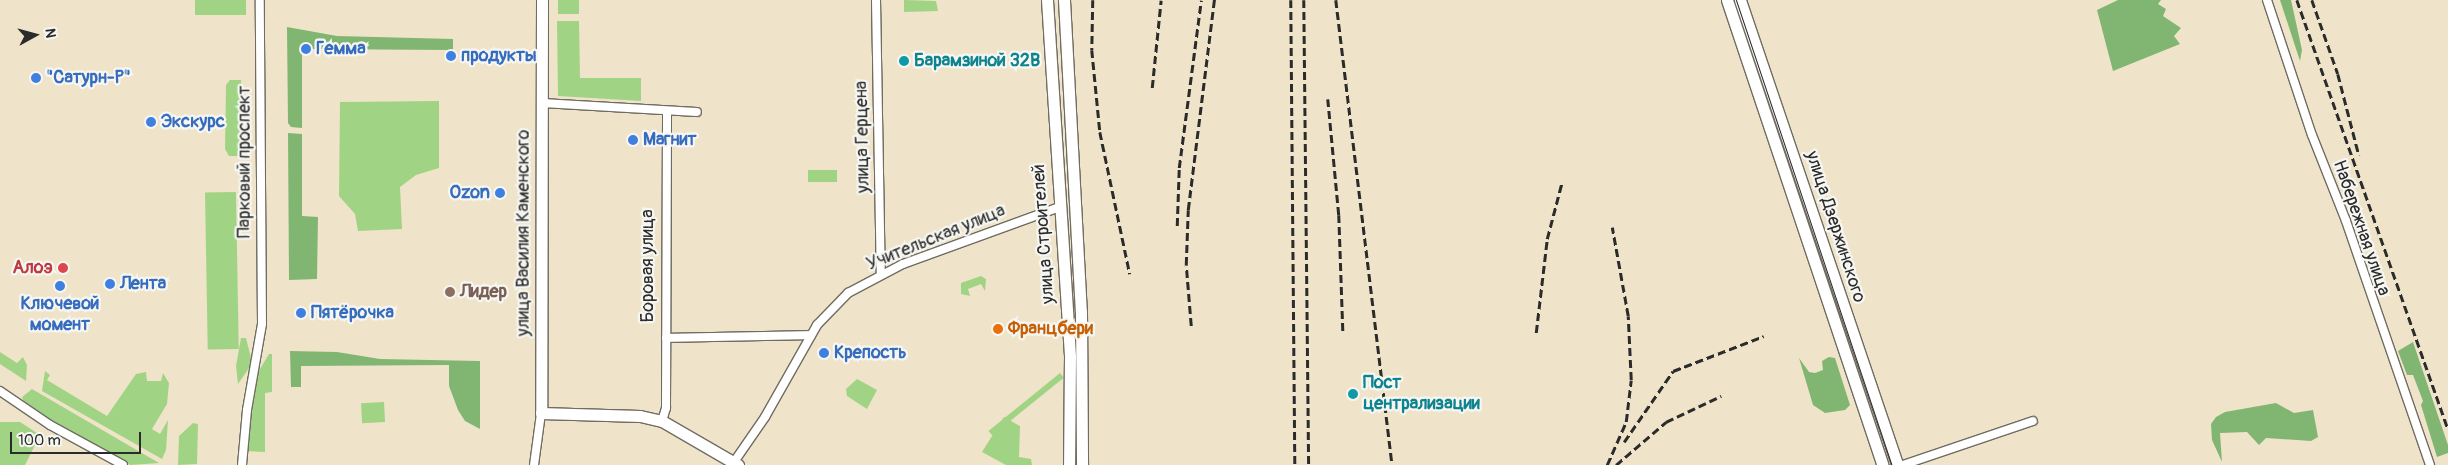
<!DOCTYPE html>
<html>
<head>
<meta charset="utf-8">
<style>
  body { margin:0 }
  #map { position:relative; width:2448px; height:465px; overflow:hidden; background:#efe4c9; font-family:Pangolin,sans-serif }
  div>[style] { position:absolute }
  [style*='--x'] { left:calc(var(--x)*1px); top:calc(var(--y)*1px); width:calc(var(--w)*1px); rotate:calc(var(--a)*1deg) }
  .green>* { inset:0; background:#a0d484; transform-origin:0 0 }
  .forest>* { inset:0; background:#80b672 }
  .roads { filter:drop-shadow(1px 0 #706c62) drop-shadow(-1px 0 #706c62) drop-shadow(0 1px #706c62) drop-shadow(0 -1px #706c62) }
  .street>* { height:8px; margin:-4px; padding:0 4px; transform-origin:4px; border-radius:4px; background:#fff }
  .secondary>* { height:11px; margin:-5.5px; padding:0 5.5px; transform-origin:5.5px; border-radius:5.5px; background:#fff }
  .tram>* { height:1px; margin:-0.5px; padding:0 0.5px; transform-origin:0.5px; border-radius:0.5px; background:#2b2b2b }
  .rail>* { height:2.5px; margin-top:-1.25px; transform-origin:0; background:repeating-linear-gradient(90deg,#2b2b2b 0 8px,transparent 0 12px) }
  .dots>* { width:14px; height:14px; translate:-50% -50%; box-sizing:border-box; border:2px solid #f6f6f2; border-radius:50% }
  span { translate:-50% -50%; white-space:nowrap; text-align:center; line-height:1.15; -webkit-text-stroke:4.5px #f6f6f2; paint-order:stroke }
  .shop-label { font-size:18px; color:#366cbe; font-weight:700 }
  .left { translate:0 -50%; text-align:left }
  .right { translate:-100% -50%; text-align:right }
  .culture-label { font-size:18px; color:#0d838f; font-weight:700 }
  .street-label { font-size:18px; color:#2b2b2b }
  .health-label { font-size:18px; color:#be3a42; font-weight:700 }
  .education-label { font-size:18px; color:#785e54; font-weight:700 }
  .food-label { font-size:18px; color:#c56008; font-weight:700 }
  .north { position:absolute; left:10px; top:10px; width:50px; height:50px; -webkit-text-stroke:4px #f6f6f2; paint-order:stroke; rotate:83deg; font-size:14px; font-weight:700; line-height:20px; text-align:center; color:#2b2b2b }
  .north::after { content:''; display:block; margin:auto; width:18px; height:22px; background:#2b2b2b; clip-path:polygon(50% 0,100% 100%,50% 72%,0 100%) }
  .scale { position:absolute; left:10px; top:432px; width:131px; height:22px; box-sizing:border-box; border:2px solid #2b2b2b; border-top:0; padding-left:6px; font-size:15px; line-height:18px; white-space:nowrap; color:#2b2b2b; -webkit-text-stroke:4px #f6f6f2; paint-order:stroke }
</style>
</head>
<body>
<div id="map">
  <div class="green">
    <i style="left:195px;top:0;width:51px;height:15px"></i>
    <i style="left:558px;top:0;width:21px;height:14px"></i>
    <i style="clip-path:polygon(904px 0,936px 1px,938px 11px,904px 12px)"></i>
    <i style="clip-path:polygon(557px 21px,579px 21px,580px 78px,641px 78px,641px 101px,558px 96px)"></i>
    <i style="clip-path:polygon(230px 80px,241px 80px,243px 156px,229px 156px,225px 149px,226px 85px)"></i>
    <i style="clip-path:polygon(439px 101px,439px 168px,416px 175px,400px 187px,402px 229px,358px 231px,355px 214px,339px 196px,340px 102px)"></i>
    <i style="left:808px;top:170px;width:29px;height:12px"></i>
    <i style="left:236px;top:192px;width:157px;height:31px;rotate:89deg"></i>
    <i style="clip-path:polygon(981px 276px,986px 279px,985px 291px,981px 284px,968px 289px,970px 296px,961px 294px,961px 283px)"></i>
    <i style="clip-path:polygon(241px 338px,246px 338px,251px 358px,249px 368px,238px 384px,236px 366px)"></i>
    <i style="clip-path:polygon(0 352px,17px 363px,23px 357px,27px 365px,26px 381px,0 364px)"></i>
    <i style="clip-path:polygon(269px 354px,272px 354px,272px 392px,265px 393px,265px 452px,246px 451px,257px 374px)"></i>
    <i style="clip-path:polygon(45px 371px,50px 375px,47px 380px,107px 416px,136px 374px,146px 372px,147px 381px,161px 381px,163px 373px,169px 383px,167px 404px,152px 429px,160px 434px,168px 420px,166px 450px,162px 459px,42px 391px)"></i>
    <i style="left:1060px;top:373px;width:6px;height:92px;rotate:51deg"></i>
    <i style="clip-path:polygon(857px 379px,877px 390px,867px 409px,847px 396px,846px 389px)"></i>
    <i style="clip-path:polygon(32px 389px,159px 463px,130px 465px,25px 405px,22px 397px)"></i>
    <i style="left:384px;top:402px;width:20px;height:23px;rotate:87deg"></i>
    <i style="clip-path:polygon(1004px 417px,1020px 426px,1019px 457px,1031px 459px,1032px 465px,1006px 465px,982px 452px)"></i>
    <i style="clip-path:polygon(0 422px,20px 422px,40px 435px,25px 465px,0 465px)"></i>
    <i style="clip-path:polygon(193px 423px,198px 424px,197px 464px,178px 465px,179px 436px)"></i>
  </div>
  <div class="forest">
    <i style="clip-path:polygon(2118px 0,2161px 0,2158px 4px,2166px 9px,2163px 16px,2181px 28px,2174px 36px,2180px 44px,2113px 71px,2097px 10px)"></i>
    <i style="clip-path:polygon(2280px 0,2291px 0,2302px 50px,2300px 61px)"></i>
    <i style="clip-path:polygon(287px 27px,337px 36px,453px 39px,453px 50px,302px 49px,302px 128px,291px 127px,288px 123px)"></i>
    <i style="clip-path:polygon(288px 133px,302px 134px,302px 216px,318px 217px,317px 279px,289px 280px)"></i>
    <i style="clip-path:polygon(2413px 342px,2448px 445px,2448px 453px,2437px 457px,2421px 405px,2423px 401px,2413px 375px,2407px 375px,2398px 351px)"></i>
    <i style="clip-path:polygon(290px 351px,337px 352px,380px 359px,480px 361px,480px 429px,465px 421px,458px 410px,449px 386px,449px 365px,301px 366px,301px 387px,291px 387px)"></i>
    <i style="clip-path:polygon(1829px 357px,1835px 358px,1850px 405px,1845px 410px,1825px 413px,1813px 405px,1799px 358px,1809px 372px,1815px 373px,1823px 370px,1822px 361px)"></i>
    <i style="clip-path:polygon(2276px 403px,2294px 413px,2313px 410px,2318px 437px,2311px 441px,2266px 438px,2259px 445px,2247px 432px,2220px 433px,2222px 462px,2212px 440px,2211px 424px,2216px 417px,2225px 412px)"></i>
  </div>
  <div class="roads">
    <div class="street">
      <i style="--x:876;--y:0;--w:274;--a:89"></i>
      <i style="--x:2267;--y:0;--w:142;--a:71.6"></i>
      <i style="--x:2312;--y:135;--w:92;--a:68.4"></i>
      <i style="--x:2346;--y:221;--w:258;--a:71"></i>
      <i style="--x:542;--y:103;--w:155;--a:3.3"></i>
      <i style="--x:666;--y:338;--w:145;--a:-1.2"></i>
      <i style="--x:0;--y:391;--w:60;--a:34.2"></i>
      <i style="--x:50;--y:425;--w:83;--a:28.7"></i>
      <i style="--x:662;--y:421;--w:14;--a:-73"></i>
      <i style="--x:666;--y:408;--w:297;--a:-89.8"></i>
      <i style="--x:734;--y:462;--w:55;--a:-55.4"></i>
      <i style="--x:765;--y:417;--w:106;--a:-60.5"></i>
      <i style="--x:817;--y:325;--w:45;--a:-45.9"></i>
      <i style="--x:848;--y:293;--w:62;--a:-27.8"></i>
      <i style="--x:903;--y:264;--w:167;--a:-20"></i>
      <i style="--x:242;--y:465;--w:55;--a:-84.8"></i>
      <i style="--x:247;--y:410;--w:87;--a:-80.1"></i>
      <i style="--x:262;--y:324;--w:324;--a:-90.4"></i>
      <i style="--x:534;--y:465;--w:52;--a:-82.3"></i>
      <i style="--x:1903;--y:465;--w:137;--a:-18.7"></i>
    </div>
    <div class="secondary">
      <i style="--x:542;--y:0;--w:413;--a:90.1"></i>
      <i style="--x:541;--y:413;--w:99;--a:1.7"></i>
      <i style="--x:640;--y:416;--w:23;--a:13"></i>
      <i style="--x:662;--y:421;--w:88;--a:30.1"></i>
      <i style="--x:1047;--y:0;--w:357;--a:86.3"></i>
      <i style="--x:1070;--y:356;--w:109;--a:90.5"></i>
      <i style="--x:1064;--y:0;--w:312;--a:86.9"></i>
      <i style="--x:1081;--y:312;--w:153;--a:89.6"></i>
      <i style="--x:1727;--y:0;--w:490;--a:71.5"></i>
      <i style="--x:1740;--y:0;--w:491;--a:71.3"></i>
    </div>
  </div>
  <div class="tram">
    <i style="--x:1736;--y:0;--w:490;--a:71.5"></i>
  </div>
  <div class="rail">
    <i style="--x:1093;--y:0;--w:50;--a:91.1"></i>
    <i style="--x:1092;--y:50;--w:82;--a:84.4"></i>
    <i style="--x:1100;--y:132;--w:145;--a:78.1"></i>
    <i style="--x:1291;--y:0;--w:465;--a:89.5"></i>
    <i style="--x:1304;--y:0;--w:465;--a:89.4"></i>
    <i style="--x:1336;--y:0;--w:468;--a:83.1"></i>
    <i style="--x:2297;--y:0;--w:455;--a:70.6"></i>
    <i style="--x:2312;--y:0;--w:78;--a:70.6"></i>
    <i style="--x:2338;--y:74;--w:84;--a:75.5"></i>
    <i style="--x:1152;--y:88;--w:88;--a:-84.2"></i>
    <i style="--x:1328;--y:99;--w:117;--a:84.6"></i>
    <i style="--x:1339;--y:215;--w:116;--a:88"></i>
    <i style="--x:1177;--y:226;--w:58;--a:-88"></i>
    <i style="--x:1179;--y:168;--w:169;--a:-82.5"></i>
    <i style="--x:1191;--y:326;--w:61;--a:-94.7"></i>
    <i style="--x:1186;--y:265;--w:55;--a:-87.9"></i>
    <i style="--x:1188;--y:210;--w:212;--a:-82.9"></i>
    <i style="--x:1536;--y:333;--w:95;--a:-83.3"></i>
    <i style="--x:1547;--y:239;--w:59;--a:-75.3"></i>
    <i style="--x:1624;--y:442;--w:86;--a:-55.4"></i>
    <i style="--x:1673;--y:371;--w:97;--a:-21"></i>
    <i style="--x:1607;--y:465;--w:47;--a:-66.2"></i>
    <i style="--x:1626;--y:422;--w:42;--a:-83.2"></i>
    <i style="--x:1631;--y:380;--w:64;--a:-92.7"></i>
    <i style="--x:1628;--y:316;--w:90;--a:-100.2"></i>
    <i style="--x:1616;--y:465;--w:66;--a:-40.7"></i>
    <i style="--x:1666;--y:422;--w:61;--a:-25.3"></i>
  </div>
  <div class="dots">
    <i style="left:306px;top:49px;background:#3f7fe0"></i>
    <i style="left:451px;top:56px;background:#3f7fe0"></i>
    <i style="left:904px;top:61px;background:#0f9aa8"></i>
    <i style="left:36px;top:78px;background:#3f7fe0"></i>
    <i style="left:151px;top:122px;background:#3f7fe0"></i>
    <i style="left:633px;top:140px;background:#3f7fe0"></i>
    <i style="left:500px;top:193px;background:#3f7fe0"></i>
    <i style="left:63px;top:268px;background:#e0444e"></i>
    <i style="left:110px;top:284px;background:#3f7fe0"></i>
    <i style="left:60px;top:286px;background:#3f7fe0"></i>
    <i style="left:450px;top:292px;background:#8d6e63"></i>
    <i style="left:301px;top:313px;background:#3f7fe0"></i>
    <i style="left:998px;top:329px;background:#e8710a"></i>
    <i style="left:824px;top:353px;background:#3f7fe0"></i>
    <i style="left:1353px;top:394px;background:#0f9aa8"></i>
  </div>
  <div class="shop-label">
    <span class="left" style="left:316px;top:49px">Гемма</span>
    <span class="left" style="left:461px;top:56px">продукты</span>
    <span class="left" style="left:46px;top:78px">"Сатурн-Р"</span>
    <span class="left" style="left:161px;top:122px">Экскурс</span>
    <span class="left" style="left:643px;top:140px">Магнит</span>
    <span class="right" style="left:490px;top:193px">Ozon</span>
    <span class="left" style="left:120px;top:284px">Лента</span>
    <span style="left:60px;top:315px">Ключевой<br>момент</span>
    <span class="left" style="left:311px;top:313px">Пятёрочка</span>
    <span class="left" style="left:834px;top:353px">Крепость</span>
  </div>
  <div class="culture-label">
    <span class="left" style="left:914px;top:61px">Барамзиной 32В</span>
    <span class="left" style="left:1363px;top:394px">Пост<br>централизации</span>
  </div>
  <div class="street-label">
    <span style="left:863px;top:137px;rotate:-91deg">улица Герцена</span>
    <span style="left:245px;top:162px;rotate:-90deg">Парковый проспект</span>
    <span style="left:1835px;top:227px;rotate:72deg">улица Дзержинского</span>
    <span style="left:2361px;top:228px;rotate:71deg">Набережная улица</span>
    <span style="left:524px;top:233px;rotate:-90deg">улица Василия Каменского</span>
    <span style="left:1044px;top:234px;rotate:-94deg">улица Строителей</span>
    <span style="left:936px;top:238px;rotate:-22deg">Учительская улица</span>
    <span style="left:648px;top:266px;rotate:-90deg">Боровая улица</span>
  </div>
  <div class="health-label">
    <span class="right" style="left:53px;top:268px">Алоэ</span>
  </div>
  <div class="education-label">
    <span class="left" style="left:460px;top:292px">Лидер</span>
  </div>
  <div class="food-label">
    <span class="left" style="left:1008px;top:329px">Францбери</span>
  </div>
  <div class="north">N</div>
  <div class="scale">100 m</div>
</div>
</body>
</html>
